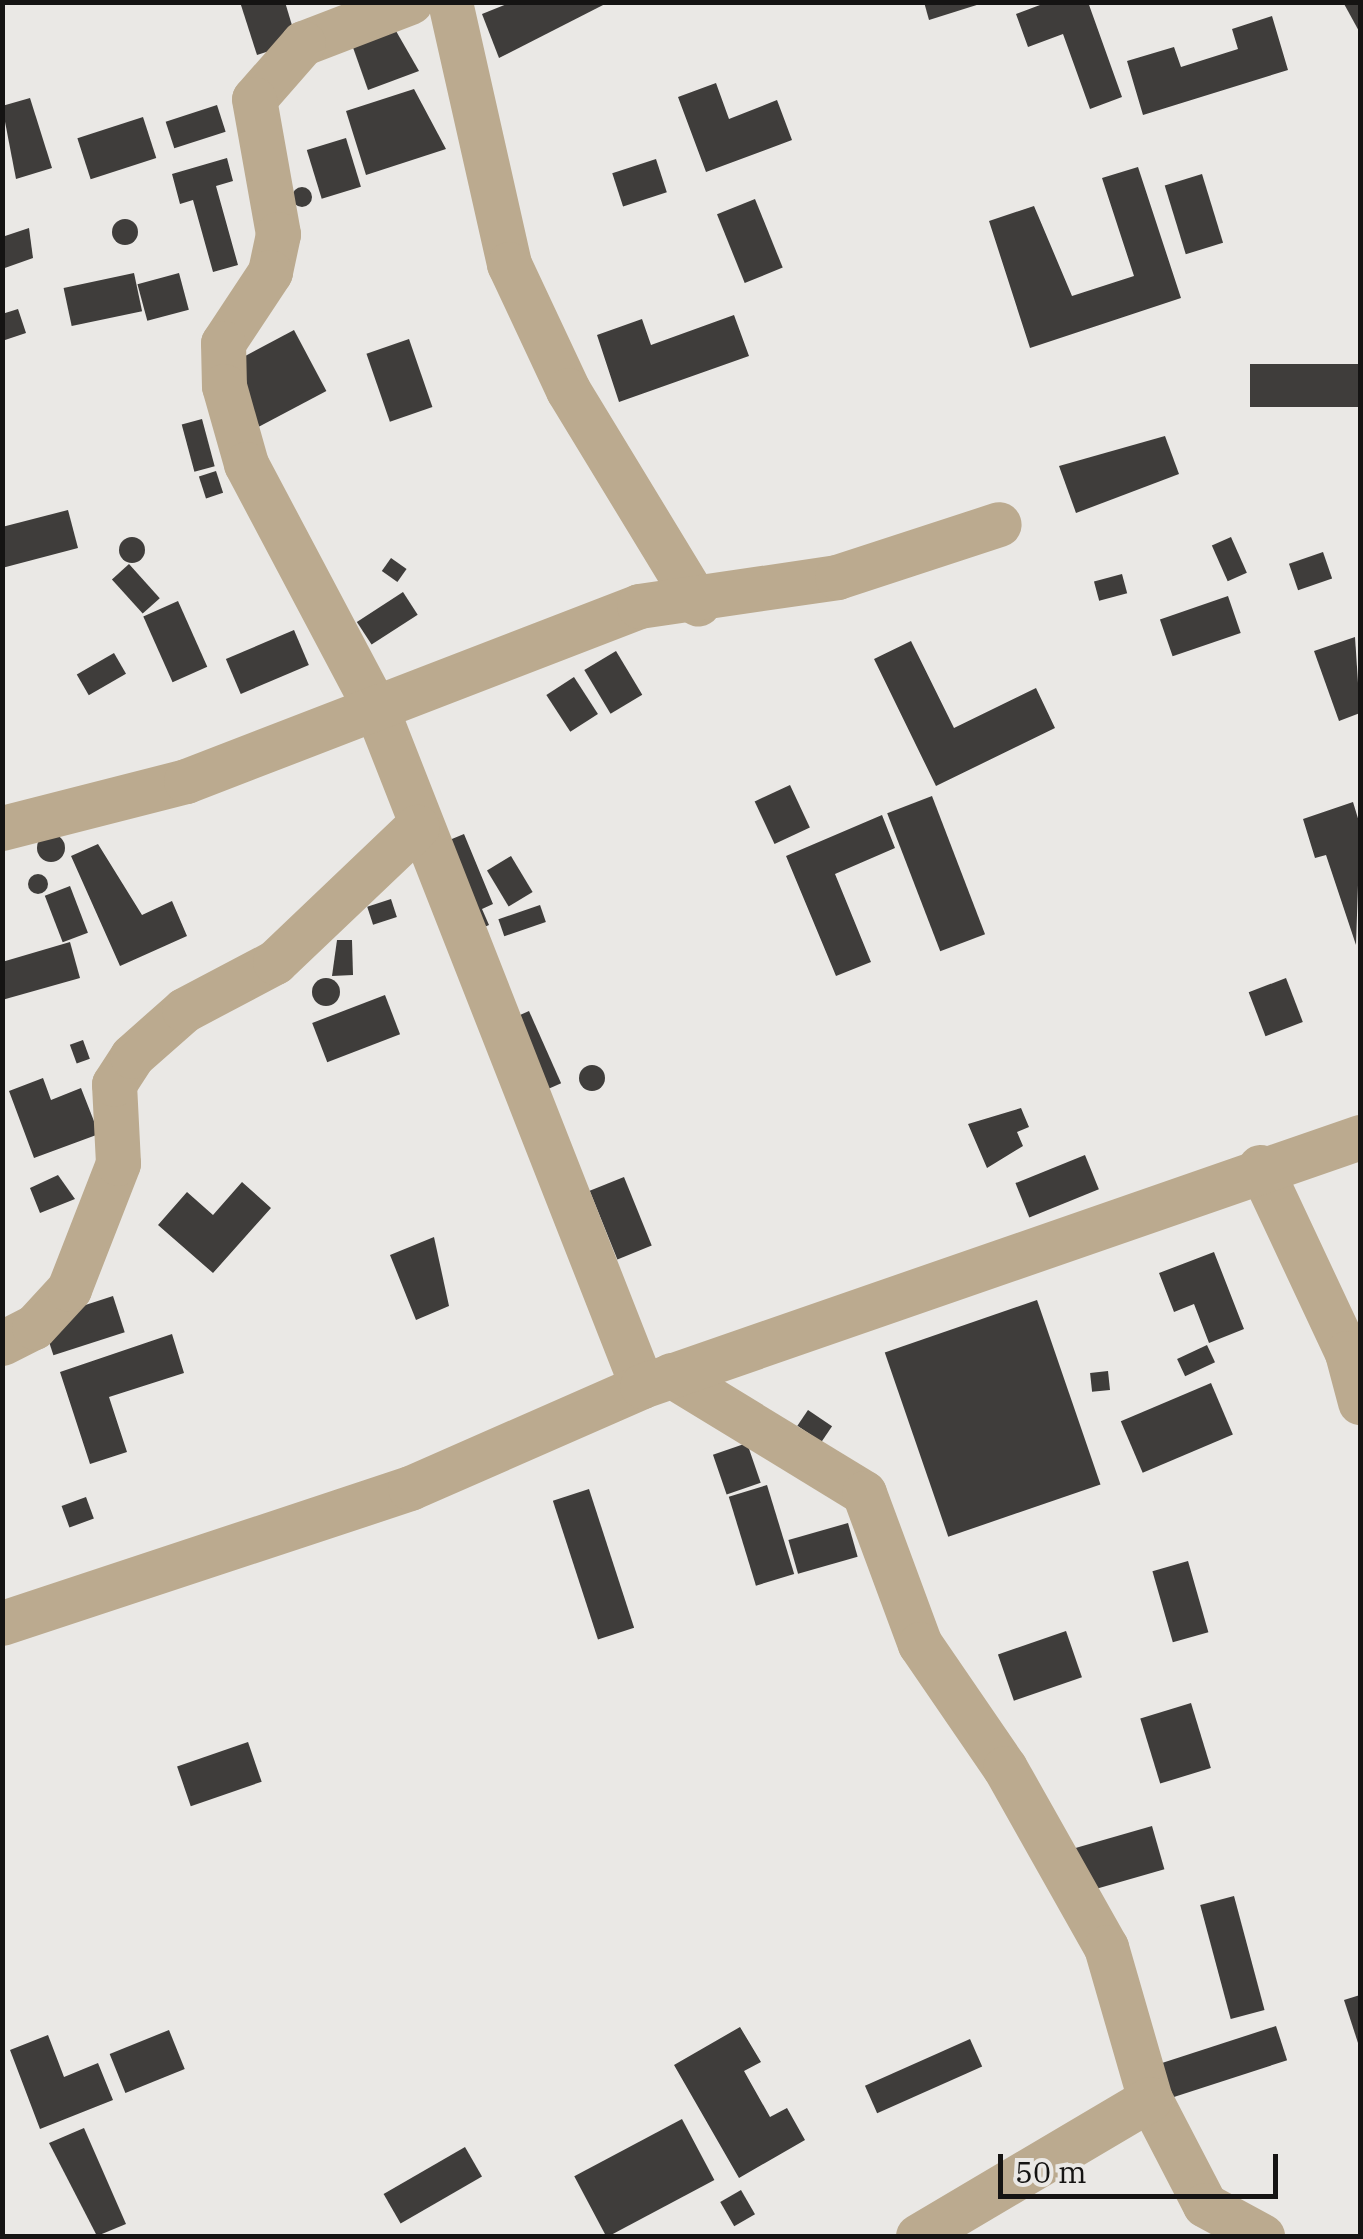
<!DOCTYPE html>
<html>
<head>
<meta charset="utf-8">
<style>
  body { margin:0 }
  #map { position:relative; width:1363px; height:2239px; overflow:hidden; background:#eae8e5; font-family:"IBM Plex Serif",serif }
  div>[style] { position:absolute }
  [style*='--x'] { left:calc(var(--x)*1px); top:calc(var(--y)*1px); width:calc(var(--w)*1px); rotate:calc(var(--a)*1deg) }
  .building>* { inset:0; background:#3f3d3b; transform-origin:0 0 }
  .round { border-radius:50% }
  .minor>* { height:45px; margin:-22.5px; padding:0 22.5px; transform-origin:22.5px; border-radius:22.5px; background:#bbaa8f }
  span { translate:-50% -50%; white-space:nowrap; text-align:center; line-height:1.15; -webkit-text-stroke:10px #eae8e5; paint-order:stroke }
  .frame { position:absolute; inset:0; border:5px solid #151413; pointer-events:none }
  .scale { position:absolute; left:998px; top:2154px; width:280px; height:45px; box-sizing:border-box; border:5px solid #151413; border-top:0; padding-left:12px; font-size:30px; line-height:35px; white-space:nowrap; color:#151413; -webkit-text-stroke:8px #eae8e5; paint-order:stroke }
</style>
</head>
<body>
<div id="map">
  <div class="building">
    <i style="clip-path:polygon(240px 2px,285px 2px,297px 42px,257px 55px)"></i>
    <i style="clip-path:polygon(512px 2px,607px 2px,607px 3px,499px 58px,482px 14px)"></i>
    <i style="clip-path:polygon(924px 2px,983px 2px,983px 3px,929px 20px)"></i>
    <i style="clip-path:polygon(1048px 2px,1088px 2px,1122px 97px,1090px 109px,1063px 34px,1028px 47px,1016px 14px)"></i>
    <i style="clip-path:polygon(1343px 2px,1360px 2px,1360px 33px)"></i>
    <i style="clip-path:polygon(1272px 16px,1288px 70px,1143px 115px,1127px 61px,1174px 47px,1181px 67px,1238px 49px,1232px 29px)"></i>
    <i style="clip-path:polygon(392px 24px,419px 71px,368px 90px,350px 39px)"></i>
    <i style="clip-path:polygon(716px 83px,729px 119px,777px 100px,792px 140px,706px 172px,678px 97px)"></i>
    <i style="clip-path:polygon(414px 89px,446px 149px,366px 175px,346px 111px)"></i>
    <i style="clip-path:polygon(30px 98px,52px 168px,16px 179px,2px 106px)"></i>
    <i style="left:217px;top:105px;width:28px;height:54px;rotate:72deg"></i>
    <i style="left:143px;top:117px;width:43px;height:69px;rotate:72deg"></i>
    <i style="left:346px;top:138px;width:51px;height:41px;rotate:73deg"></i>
    <i style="clip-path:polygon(227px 158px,233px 181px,216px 186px,238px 265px,213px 272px,193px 200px,180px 204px,172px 174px)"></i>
    <i style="left:656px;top:159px;width:35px;height:46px;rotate:72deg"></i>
    <i style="clip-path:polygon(1138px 167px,1181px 298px,1030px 348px,989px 221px,1034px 206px,1072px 296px,1134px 276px,1102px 178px)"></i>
    <i style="left:1202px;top:174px;width:72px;height:39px;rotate:73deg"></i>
    <i class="round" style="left:292px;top:187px;width:20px;height:20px"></i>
    <i style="left:755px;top:199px;width:74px;height:41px;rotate:68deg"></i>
    <i class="round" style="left:112px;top:219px;width:26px;height:26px"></i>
    <i style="clip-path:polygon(29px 228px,33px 258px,2px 269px,2px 237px)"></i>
    <i style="left:134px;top:273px;width:39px;height:72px;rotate:78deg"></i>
    <i style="left:179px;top:273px;width:38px;height:43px;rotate:75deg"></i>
    <i style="clip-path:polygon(18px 309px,26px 333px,2px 341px,2px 314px)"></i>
    <i style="clip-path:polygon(734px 315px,749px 356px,619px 402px,597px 335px,642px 319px,651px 345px)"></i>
    <i style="left:294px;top:330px;width:69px;height:76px;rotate:62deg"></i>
    <i style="left:409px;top:339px;width:72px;height:45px;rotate:71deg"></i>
    <i style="left:1360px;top:364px;width:43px;height:110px;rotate:90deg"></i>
    <i style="left:202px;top:419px;width:49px;height:21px;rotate:75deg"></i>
    <i style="clip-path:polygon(1165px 436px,1179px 474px,1076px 513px,1059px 466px)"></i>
    <i style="left:216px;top:471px;width:23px;height:18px;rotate:72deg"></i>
    <i style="clip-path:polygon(68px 510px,78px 548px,2px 568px,2px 527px)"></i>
    <i style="left:1231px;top:537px;width:39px;height:21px;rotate:66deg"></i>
    <i class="round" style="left:119px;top:537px;width:26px;height:26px"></i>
    <i style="left:1323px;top:552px;width:28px;height:36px;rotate:71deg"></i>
    <i style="left:391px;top:558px;width:19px;height:16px;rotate:35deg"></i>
    <i style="left:129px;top:564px;width:46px;height:23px;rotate:48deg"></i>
    <i style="left:1122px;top:574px;width:20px;height:29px;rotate:75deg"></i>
    <i style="left:403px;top:592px;width:27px;height:55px;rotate:57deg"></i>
    <i style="left:1228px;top:596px;width:39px;height:72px;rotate:71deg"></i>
    <i style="left:178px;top:601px;width:72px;height:38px;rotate:66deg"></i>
    <i style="left:294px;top:630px;width:38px;height:74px;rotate:67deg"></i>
    <i style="clip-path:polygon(1355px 637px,1360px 713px,1339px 721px,1314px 651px)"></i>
    <i style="clip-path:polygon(911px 641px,954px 728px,1036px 688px,1055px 728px,936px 786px,874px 659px)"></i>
    <i style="left:616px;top:651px;width:51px;height:37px;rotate:59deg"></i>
    <i style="left:114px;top:653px;width:24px;height:43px;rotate:60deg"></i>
    <i style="left:574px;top:677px;width:44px;height:33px;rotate:57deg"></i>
    <i style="left:790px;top:785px;width:47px;height:39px;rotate:65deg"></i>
    <i style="left:932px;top:796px;width:148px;height:48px;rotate:69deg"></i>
    <i style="clip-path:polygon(1353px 802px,1360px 825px,1356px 945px,1326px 855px,1315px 858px,1303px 819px)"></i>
    <i style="clip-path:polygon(882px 815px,895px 848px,835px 874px,871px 962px,836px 976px,786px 856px)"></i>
    <i style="clip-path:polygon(464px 834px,493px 904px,482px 909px,489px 925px,466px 935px,430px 848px)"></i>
    <i class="round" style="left:37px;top:834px;width:28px;height:28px"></i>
    <i style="clip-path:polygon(98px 844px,142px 915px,172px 901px,187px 936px,120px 966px,71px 856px)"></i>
    <i style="left:511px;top:856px;width:42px;height:28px;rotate:59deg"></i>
    <i class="round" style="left:28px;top:874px;width:20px;height:20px"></i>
    <i style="left:70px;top:886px;width:50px;height:27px;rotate:69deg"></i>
    <i style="left:391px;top:899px;width:19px;height:25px;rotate:72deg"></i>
    <i style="left:540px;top:905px;width:18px;height:44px;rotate:71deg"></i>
    <i style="clip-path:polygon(337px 940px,352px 940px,353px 975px,332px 976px)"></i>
    <i style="clip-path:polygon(70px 942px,80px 978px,2px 1000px,2px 962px)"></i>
    <i style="left:1286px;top:978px;width:47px;height:40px;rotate:69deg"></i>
    <i class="round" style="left:312px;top:978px;width:28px;height:28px"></i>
    <i style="left:385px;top:995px;width:42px;height:78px;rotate:69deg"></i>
    <i style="left:529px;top:1011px;width:79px;height:28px;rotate:66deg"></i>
    <i style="left:83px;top:1040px;width:20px;height:14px;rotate:70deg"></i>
    <i class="round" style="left:579px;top:1065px;width:26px;height:26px"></i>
    <i style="clip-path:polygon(43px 1078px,51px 1100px,81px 1088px,99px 1134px,34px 1158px,9px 1091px)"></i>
    <i style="clip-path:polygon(1021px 1108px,1029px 1127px,1017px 1132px,1023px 1146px,987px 1168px,968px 1124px)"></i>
    <i style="left:1085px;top:1155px;width:37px;height:75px;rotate:68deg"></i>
    <i style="clip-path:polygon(58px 1175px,75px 1199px,40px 1213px,30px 1188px)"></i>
    <i style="left:624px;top:1177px;width:74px;height:37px;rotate:68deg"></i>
    <i style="clip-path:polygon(242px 1182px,271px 1208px,213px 1273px,158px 1225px,187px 1192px,213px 1215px)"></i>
    <i style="clip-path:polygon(434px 1237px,449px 1306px,416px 1320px,390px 1255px)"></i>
    <i style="clip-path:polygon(1214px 1252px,1244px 1329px,1209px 1343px,1194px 1304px,1174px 1312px,1159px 1273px)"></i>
    <i style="left:113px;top:1296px;width:38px;height:75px;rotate:72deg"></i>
    <i style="left:1037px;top:1300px;width:195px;height:161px;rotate:71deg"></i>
    <i style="clip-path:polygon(172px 1334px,184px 1373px,109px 1397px,127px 1452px,90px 1464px,60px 1372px)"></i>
    <i style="left:1207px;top:1345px;width:19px;height:33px;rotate:65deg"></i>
    <i style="left:1108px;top:1371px;width:19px;height:18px;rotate:84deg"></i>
    <i style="left:1211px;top:1383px;width:56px;height:98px;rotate:67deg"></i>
    <i style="left:808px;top:1410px;width:29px;height:19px;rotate:34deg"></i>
    <i style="left:747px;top:1443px;width:42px;height:36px;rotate:71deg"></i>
    <i style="left:767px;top:1485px;width:93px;height:40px;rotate:73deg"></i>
    <i style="left:589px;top:1489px;width:146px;height:38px;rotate:72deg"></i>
    <i style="left:86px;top:1497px;width:23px;height:26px;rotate:70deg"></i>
    <i style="left:848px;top:1523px;width:35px;height:62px;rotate:74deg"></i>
    <i style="left:1188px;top:1561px;width:74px;height:37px;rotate:74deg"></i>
    <i style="left:1066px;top:1631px;width:49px;height:72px;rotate:71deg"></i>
    <i style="left:1191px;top:1703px;width:68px;height:53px;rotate:73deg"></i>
    <i style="left:248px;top:1742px;width:42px;height:75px;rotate:71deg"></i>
    <i style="left:1152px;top:1826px;width:45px;height:85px;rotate:74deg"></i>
    <i style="left:1234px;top:1896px;width:118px;height:35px;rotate:75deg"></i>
    <i style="clip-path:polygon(1360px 1995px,1360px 2049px,1344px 2000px)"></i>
    <i style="left:1276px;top:2026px;width:36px;height:132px;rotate:72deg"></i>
    <i style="clip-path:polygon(740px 2027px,761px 2062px,744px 2071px,770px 2117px,787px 2108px,805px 2140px,739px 2178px,674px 2065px)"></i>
    <i style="left:169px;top:2030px;width:42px;height:64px;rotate:68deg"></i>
    <i style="clip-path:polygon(48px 2035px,64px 2077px,98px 2063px,113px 2100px,40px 2129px,10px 2050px)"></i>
    <i style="left:970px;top:2039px;width:30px;height:115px;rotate:66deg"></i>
    <i style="left:682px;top:2119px;width:69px;height:122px;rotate:62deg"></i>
    <i style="clip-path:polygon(84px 2128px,126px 2224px,97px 2236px,49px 2143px)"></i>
    <i style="left:465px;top:2147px;width:34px;height:94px;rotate:60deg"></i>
    <i style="left:741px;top:2190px;width:28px;height:24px;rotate:60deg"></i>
  </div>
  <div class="minor">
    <i style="--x:410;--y:2;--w:115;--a:159"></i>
    <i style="--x:303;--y:43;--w:74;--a:131.2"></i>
    <i style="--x:254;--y:99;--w:137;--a:79.9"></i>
    <i style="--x:278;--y:234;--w:39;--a:102"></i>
    <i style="--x:270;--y:272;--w:85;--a:123.5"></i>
    <i style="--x:223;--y:343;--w:43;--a:88.7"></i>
    <i style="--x:224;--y:386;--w:81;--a:74.2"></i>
    <i style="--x:246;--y:464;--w:282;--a:62.1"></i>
    <i style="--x:378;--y:713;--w:723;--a:68.58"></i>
    <i style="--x:450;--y:2;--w:269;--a:77.3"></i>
    <i style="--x:509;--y:264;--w:139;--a:64.9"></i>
    <i style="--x:568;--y:390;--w:250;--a:58.7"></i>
    <i style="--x:2;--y:828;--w:190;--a:-14.3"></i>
    <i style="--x:186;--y:781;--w:486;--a:-21.1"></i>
    <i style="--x:639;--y:606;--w:200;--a:-8.3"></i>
    <i style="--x:837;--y:577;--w:170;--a:-18.1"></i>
    <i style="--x:1260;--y:1167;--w:205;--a:64.9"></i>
    <i style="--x:1347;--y:1353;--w:51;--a:75.1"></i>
    <i style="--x:2;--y:1343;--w:36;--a:-27"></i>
    <i style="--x:34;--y:1327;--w:52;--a:-47.4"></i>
    <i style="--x:69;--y:1289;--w:135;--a:-68.7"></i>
    <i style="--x:118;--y:1163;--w:79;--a:-92.9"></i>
    <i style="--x:114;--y:1084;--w:33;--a:-57"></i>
    <i style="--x:132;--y:1056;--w:69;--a:-41.5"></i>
    <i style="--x:184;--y:1010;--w:103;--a:-27.8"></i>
    <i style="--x:275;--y:962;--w:196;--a:-43.6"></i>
    <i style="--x:671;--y:1375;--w:226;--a:31.4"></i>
    <i style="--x:864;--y:1493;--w:161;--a:69.7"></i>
    <i style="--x:920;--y:1644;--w:150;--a:55.6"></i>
    <i style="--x:1005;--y:1768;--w:206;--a:60.6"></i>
    <i style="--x:1106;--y:1947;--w:158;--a:73.9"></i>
    <i style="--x:1150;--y:2099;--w:119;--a:62.6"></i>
    <i style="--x:1205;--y:2205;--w:65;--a:28.5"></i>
    <i style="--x:2;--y:1623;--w:430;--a:-18.3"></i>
    <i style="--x:410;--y:1488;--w:253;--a:-23.7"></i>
    <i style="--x:642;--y:1386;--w:760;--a:-19.13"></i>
    <i style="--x:918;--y:2236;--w:269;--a:-30.6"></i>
  </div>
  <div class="frame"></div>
  <div class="scale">50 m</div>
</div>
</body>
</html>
